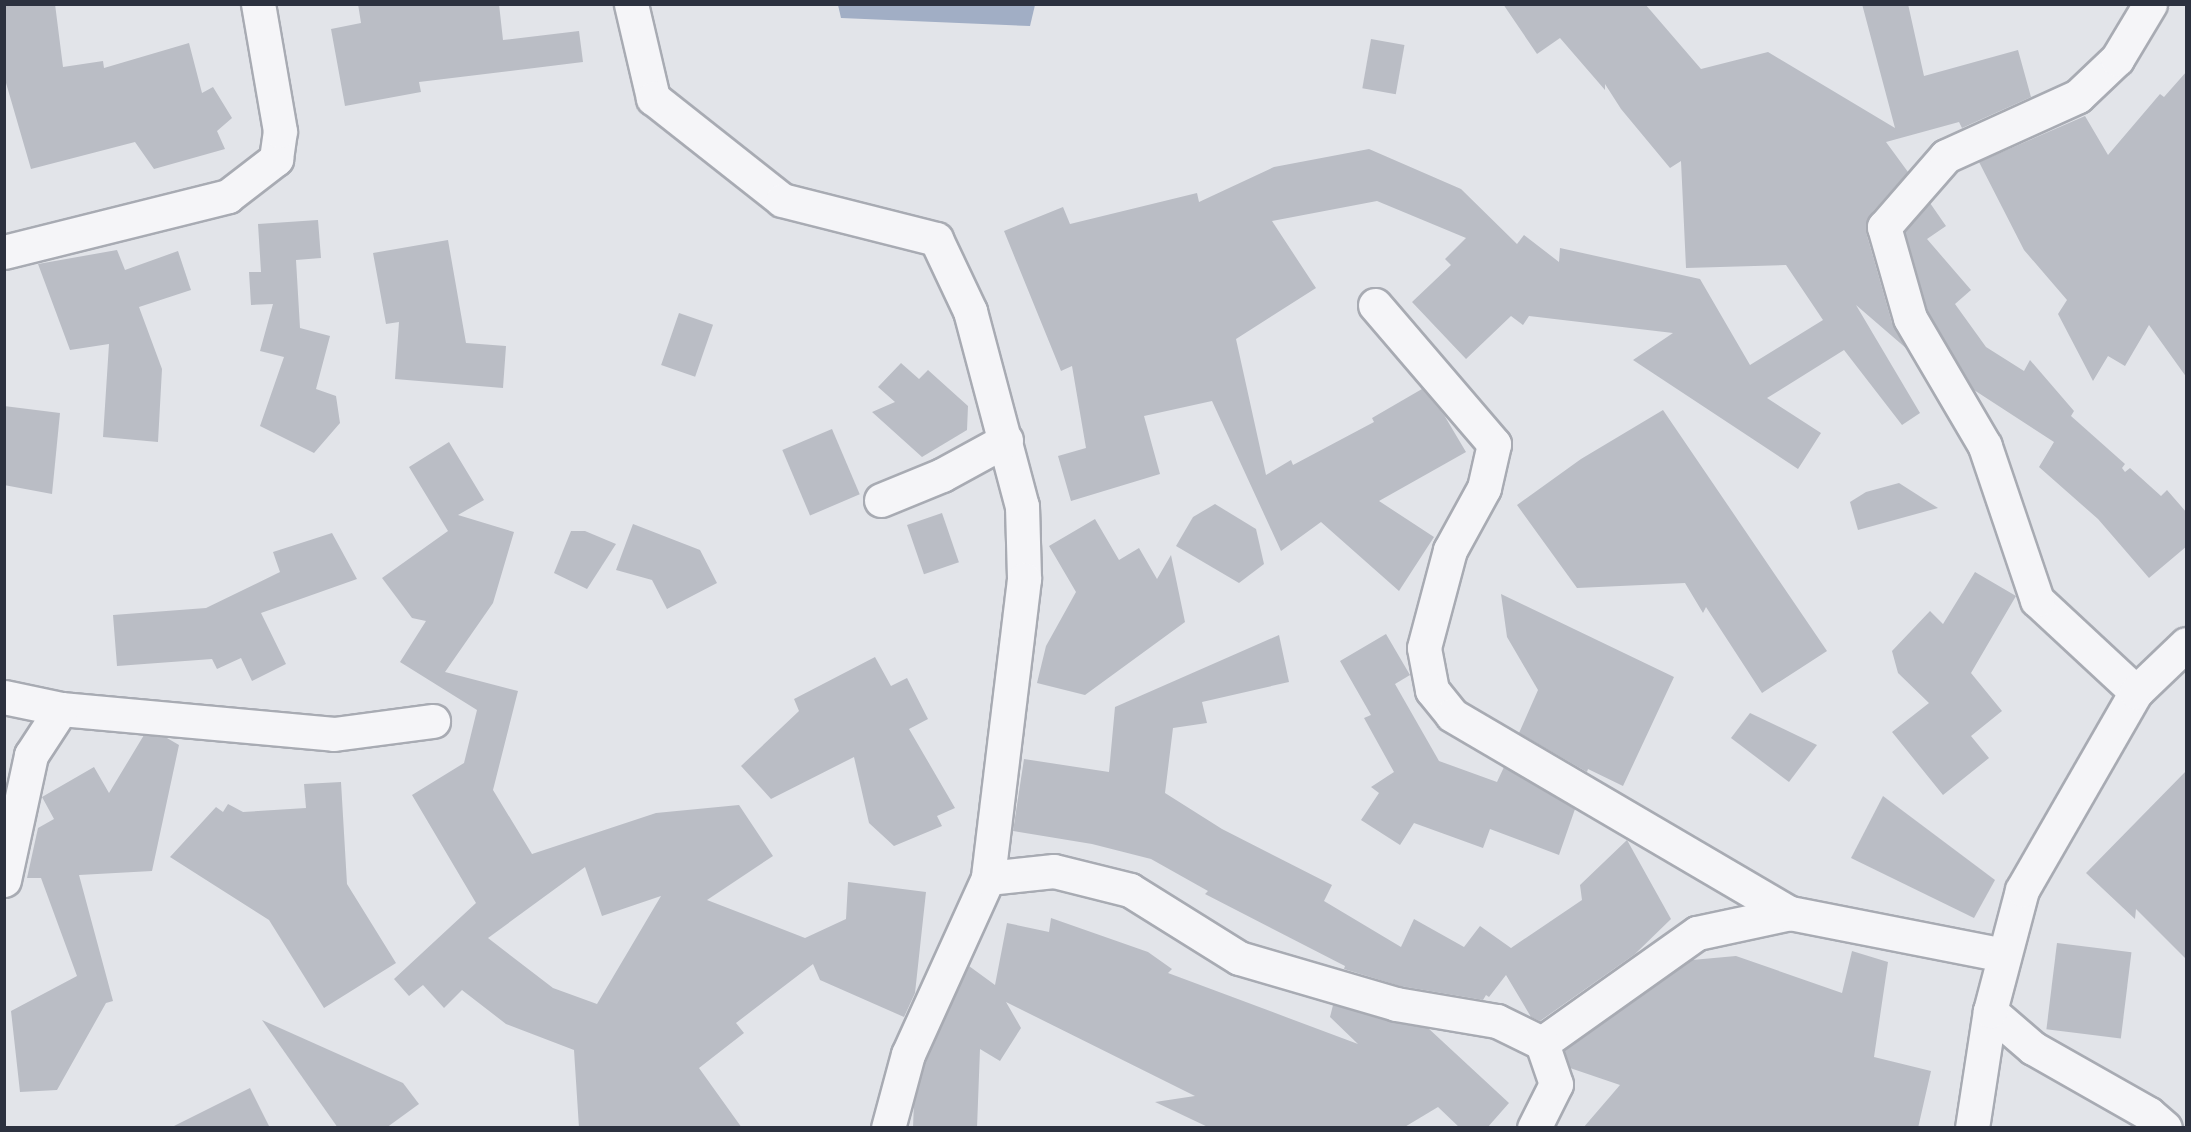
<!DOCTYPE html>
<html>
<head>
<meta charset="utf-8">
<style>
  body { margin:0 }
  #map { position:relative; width:2191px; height:1132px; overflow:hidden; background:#e2e4e9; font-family:"Source Sans 3",sans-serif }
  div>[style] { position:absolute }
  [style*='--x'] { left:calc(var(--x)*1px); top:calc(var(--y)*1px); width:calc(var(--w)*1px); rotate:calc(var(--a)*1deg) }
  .water>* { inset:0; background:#a1aec5 }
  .building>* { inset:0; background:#babdc5; transform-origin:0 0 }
  .roads { filter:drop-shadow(2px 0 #a8abb3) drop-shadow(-2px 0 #a8abb3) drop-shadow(0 2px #a8abb3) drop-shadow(0 -2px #a8abb3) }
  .street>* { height:33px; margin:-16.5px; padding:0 16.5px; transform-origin:16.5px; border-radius:16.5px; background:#f5f5f8 }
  span { translate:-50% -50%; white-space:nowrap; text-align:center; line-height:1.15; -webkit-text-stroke:5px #f2f3f7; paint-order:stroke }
  .frame { position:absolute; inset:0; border:6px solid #2c313f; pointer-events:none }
</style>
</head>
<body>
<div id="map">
  <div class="water">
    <i style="clip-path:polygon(838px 5px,838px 4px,1035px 5px,1030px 26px,841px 18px)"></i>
  </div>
  <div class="building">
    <i style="clip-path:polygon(4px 4px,55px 4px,63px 67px,103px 61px,104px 68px,189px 43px,202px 93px,213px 87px,232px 118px,217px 131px,225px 149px,154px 169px,135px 142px,31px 169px,4px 76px)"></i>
    <i style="clip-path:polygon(358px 4px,499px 4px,503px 40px,579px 31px,583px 62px,419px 82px,421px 92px,345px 106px,331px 29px,361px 23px)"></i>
    <i style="clip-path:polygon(1503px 4px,1645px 4px,1701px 69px,1768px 52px,1895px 128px,1862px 4px,1908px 4px,1924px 76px,2018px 50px,2031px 97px,1962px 128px,1959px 122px,1886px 142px,1908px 172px,1870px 215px,1866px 232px,1892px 323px,1907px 349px,1856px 305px,1920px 413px,1902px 425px,1844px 350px,1767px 398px,1821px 433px,1798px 469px,1633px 360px,1673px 333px,1529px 316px,1523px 325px,1511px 316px,1466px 359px,1412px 302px,1451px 265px,1445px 259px,1466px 238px,1377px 201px,1272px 221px,1316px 288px,1236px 339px,1266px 475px,1291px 460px,1293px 465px,1374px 422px,1372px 418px,1422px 389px,1444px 415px,1466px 452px,1379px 501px,1434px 537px,1399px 591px,1321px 522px,1281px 551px,1212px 401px,1144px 416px,1160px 474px,1071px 501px,1058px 456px,1086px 448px,1072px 366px,1061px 371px,1004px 231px,1063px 207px,1070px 224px,1197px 193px,1199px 202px,1274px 167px,1369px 149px,1461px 189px,1517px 244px,1524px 235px,1559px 262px,1560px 248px,1700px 279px,1750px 365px,1823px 320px,1786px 265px,1686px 268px,1681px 161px,1670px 168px,1621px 109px,1605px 84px,1605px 90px,1560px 38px,1537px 54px)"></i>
    <i style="left:1371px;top:39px;width:34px;height:50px;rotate:10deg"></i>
    <i style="clip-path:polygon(2187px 71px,2187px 378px,2149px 325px,2125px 366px,2108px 356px,2093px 381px,2058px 314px,2067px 300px,2024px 250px,1979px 162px,2085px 116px,2108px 155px,2160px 94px,2164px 97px)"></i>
    <i style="clip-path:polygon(1930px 203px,1946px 226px,1927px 239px,1971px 290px,1955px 304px,1986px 347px,2024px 371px,2030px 360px,2074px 411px,2071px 416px,2125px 464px,2122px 468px,2125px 472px,2130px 468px,2161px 496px,2167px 490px,2187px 513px,2187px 546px,2149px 578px,2098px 519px,2039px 467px,2054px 442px,1974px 390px,1927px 311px,1905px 232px)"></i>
    <i style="clip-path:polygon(318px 220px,321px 258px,296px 260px,300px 328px,330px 336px,316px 389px,336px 396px,340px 423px,314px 453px,260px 426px,284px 357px,260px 351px,273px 304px,251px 305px,249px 272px,261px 272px,258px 224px)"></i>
    <i style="clip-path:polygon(448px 240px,466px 343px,506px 346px,503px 388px,395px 379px,399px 322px,386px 324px,373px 253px)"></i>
    <i style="clip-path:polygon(117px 250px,125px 270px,178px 251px,191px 290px,139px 307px,162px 369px,158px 442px,103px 437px,109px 344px,70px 350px,38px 264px)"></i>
    <i style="left:679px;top:313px;width:36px;height:55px;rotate:19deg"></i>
    <i style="clip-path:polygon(901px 363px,919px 379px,928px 370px,968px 406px,967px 430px,922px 457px,872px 412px,895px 402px,878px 387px)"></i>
    <i style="clip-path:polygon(4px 406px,60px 413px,52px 494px,4px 485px)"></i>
    <i style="clip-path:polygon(1663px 410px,1827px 651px,1762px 693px,1706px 607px,1703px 613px,1685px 583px,1577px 588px,1517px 505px,1581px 459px)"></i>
    <i style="left:832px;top:429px;width:71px;height:54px;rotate:67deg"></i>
    <i style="clip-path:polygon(evenodd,449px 442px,484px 500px,458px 515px,514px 532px,493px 603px,445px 672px,518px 691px,493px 790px,532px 854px,656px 813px,739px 805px,773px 856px,707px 900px,805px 938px,846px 919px,848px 882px,926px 892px,915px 993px,904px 1017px,820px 980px,813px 964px,736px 1023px,744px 1033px,699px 1068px,742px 1128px,579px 1128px,574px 1050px,506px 1024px,462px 990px,444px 1008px,423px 985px,409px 996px,394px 979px,476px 903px,412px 795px,464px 763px,477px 710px,400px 662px,426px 621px,412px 618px,382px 578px,448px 531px,409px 467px,449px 442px,585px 867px,602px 916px,661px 896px,597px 1004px,553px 988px,488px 938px,585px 867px)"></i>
    <i style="clip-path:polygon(1899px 483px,1938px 508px,1858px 530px,1850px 502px,1866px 492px)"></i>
    <i style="clip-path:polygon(1215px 504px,1256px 529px,1264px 564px,1239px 583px,1176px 546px,1193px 517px)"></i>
    <i style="left:942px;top:513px;width:52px;height:37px;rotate:71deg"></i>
    <i style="clip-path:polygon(1095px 519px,1119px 560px,1139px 548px,1157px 579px,1171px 555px,1185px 622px,1085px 695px,1037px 683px,1046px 646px,1076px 592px,1049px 546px)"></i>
    <i style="clip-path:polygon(633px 524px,700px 550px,717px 583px,667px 609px,652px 580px,616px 570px)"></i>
    <i style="clip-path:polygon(571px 531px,585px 531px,616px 544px,587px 589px,554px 573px)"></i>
    <i style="clip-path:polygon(332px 533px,357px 579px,261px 613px,286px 664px,252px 681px,241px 658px,217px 669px,212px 659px,117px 666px,113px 615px,206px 608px,280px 572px,273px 552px)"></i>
    <i style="clip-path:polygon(1975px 572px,2016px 596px,1971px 673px,2002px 711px,1971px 736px,1989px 758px,1943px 795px,1892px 732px,1929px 703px,1898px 673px,1892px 651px,1930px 611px,1943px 624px)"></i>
    <i style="clip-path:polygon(1501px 594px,1674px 677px,1623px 786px,1588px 769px,1587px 772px,1519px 733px,1538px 690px,1507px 637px)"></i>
    <i style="clip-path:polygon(1386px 634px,1410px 675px,1395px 684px,1439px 761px,1497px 782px,1504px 767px,1575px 809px,1559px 855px,1490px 829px,1483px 848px,1414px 823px,1400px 845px,1361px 820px,1379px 793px,1371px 787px,1394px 772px,1364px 718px,1371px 715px,1340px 661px)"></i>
    <i style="clip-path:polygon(1279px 635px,1289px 682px,1202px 702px,1207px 723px,1173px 728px,1165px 793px,1222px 829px,1332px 885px,1324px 901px,1401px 947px,1414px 919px,1464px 947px,1480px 926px,1511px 948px,1582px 900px,1580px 885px,1627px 840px,1671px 919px,1635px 954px,1540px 1021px,1531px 1017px,1506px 975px,1489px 997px,1486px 995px,1483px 1000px,1400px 986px,1344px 969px,1345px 966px,1205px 894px,1208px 891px,1151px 859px,1092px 844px,1013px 831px,1024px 759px,1109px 772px,1115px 707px)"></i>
    <i style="clip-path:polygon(875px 657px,891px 686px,907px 678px,928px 719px,909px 729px,955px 808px,937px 816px,942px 826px,894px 846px,869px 823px,854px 757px,771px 799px,741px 766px,799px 711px,794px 699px)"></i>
    <i style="clip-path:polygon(1750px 713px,1817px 745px,1789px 782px,1731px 738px)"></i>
    <i style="clip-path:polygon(144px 735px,167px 738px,179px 745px,152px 871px,79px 875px,113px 1001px,106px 1003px,57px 1090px,20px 1092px,11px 1011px,77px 976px,41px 878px,27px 878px,38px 828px,54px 819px,42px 797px,94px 767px,109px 793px)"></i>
    <i style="clip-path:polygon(2187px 770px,2187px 960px,2136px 909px,2135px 919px,2086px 873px)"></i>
    <i style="clip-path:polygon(341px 782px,347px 884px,396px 963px,324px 1008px,269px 920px,170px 857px,216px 807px,223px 812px,228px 804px,243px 812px,306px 808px,304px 784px)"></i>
    <i style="clip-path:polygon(1883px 796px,1995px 880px,1974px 918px,1851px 858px)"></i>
    <i style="clip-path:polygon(1051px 918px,1148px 952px,1172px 969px,1168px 973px,1358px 1044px,1330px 1017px,1333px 1005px,1428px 1028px,1509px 1103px,1487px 1128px,1460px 1128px,1438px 1107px,1403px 1128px,1210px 1128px,1155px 1102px,1195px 1096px,1006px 1002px,1021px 1028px,1000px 1061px,980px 1049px,977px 1128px,913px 1128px,914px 1102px,926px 1060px,969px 966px,995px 985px,1007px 923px,1049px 932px)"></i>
    <i style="left:2057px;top:943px;width:75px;height:87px;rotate:7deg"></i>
    <i style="clip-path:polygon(1852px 951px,1888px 962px,1874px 1057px,1931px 1071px,1918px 1128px,1583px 1128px,1620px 1085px,1570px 1068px,1564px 1050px,1692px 960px,1736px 956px,1842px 993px)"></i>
    <i style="clip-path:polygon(262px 1020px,403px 1083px,419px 1104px,386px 1128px,338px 1128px)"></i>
    <i style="clip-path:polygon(250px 1088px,270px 1128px,170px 1128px)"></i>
  </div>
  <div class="roads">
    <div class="street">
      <i style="--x:631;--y:4;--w:97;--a:76.8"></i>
      <i style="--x:653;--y:98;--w:164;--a:38.3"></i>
      <i style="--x:782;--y:200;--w:159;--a:14.2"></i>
      <i style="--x:936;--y:239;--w:80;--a:64.7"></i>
      <i style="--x:970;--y:311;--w:202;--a:75.1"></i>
      <i style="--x:1022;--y:506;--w:73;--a:88.4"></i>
      <i style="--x:1024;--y:579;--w:301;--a:96.9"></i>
      <i style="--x:988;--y:878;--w:193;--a:114.4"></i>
      <i style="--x:908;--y:1054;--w:77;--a:105.1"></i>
      <i style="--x:4;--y:252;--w:231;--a:-14"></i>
      <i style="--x:228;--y:196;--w:61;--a:-37.6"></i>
      <i style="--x:276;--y:159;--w:28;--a:-82"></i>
      <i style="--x:280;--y:131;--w:129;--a:-99.8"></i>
      <i style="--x:1375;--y:305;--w:183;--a:49.4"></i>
      <i style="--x:1494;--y:444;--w:45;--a:102.8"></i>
      <i style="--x:1484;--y:488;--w:71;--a:118.7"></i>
      <i style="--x:1450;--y:550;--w:101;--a:104.9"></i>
      <i style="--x:1424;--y:648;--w:43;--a:79.2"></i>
      <i style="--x:1432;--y:690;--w:32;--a:51"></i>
      <i style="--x:1452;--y:715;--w:392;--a:30.4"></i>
      <i style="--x:881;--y:500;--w:66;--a:-22.3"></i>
      <i style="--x:942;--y:475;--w:73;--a:-28.7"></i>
      <i style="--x:2136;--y:692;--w:135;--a:-137.1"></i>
      <i style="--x:2037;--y:600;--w:163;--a:-108.7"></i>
      <i style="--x:1985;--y:446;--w:148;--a:-120.4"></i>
      <i style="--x:1910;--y:318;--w:95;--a:-105.9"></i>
      <i style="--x:1884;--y:227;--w:94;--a:-48.9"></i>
      <i style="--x:1946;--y:156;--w:145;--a:-24.4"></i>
      <i style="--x:2078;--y:96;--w:54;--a:-43.5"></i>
      <i style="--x:2117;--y:59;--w:64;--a:-59"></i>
      <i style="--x:4;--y:697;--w:58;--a:11.9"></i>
      <i style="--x:61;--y:709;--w:274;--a:5.2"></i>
      <i style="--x:334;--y:734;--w:100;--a:-7.5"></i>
      <i style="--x:988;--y:878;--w:66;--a:-6.1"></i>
      <i style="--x:1054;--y:871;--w:78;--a:14"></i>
      <i style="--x:1130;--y:890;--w:128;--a:32"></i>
      <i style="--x:1239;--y:958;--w:164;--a:16.3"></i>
      <i style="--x:1396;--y:1004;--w:102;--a:9.6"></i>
      <i style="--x:1497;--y:1021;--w:50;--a:26.1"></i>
      <i style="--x:1542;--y:1043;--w:190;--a:-35.4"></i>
      <i style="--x:1697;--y:933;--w:95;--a:-12.1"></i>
      <i style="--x:1790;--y:913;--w:218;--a:11.1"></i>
      <i style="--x:4;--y:880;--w:128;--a:-77.8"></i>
      <i style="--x:31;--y:755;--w:55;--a:-56.9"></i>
      <i style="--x:1990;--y:1011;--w:57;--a:40.7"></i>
      <i style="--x:2033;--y:1048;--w:133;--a:29.6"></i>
      <i style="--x:2149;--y:1114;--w:21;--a:41"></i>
      <i style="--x:1534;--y:1128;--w:49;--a:-63.4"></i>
      <i style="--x:1556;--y:1084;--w:43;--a:-108.9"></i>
      <i style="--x:1972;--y:1128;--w:118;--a:-81.3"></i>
      <i style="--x:1990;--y:1011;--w:125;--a:-75.2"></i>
      <i style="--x:2022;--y:890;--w:228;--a:-60.1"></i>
      <i style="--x:2136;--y:692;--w:69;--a:-43.8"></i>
    </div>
  </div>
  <div class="frame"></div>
</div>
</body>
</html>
